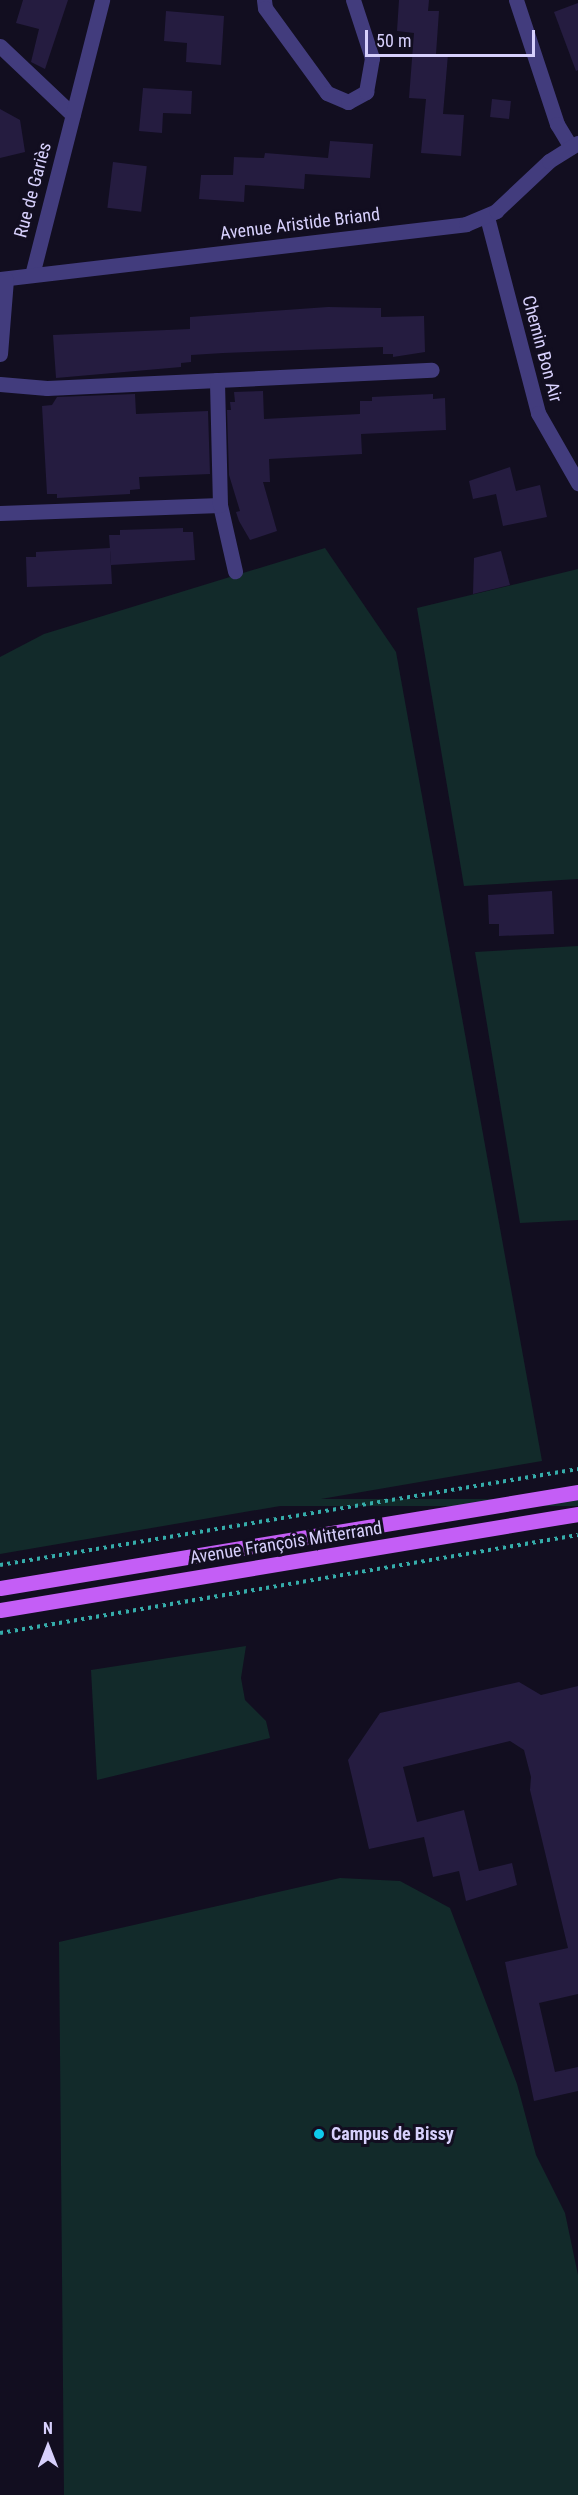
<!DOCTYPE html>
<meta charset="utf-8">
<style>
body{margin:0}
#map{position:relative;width:578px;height:2495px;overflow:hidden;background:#120e20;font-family:"Roboto Condensed",sans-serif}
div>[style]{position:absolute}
.green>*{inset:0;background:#122a2a;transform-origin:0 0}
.building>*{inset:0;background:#251c40;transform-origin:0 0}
.path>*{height:4px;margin-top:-2px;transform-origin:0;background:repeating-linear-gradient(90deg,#35acaa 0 3px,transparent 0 7.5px)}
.minor>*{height:15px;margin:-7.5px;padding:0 7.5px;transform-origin:7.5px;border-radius:7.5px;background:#423c7d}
.major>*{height:15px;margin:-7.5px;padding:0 7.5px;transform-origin:7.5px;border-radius:7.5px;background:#c45ef6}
.dots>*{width:16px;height:16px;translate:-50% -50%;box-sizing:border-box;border:3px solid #120e20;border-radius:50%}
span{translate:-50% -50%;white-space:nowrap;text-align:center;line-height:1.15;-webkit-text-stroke:6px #120e20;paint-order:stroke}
.street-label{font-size:18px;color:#d7d0fc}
.poi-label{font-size:18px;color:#d7d0fc;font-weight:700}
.left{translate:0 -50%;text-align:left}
.north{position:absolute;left:18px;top:2417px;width:60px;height:60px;-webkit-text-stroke:4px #120e20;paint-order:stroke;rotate:0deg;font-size:16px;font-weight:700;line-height:24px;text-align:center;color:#d7d0fc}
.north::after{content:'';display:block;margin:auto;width:21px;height:27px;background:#d7d0fc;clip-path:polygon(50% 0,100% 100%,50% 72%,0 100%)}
.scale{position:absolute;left:365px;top:30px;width:170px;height:27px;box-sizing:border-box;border:3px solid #d7d0fc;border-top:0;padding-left:8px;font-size:18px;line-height:21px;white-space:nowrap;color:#d7d0fc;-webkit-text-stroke:4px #120e20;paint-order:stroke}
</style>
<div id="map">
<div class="green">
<i style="clip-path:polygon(325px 548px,396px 652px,542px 1461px,0 1554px,0 657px,44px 634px)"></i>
<i style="clip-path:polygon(578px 569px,578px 879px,464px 886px,417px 608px)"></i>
<i style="clip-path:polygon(578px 946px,578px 1220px,520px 1223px,475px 952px)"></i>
<i style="left:578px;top:1499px;width:7px;height:586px;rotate:90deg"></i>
<i style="clip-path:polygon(246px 1646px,241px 1678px,245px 1700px,266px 1721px,270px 1738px,97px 1780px,91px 1670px)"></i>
<i style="clip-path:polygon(340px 1878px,400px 1881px,450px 1908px,517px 2084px,536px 2155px,565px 2213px,578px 2275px,578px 2495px,64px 2495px,59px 1942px)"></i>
</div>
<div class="building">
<i style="clip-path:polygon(23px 0,68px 0,45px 69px,31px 62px,39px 29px,16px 23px)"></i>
<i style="clip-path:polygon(399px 0,429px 0,428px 11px,439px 11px,436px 54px,448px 54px,443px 114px,464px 115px,461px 156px,421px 153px,426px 99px,409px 98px,414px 33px,397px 31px)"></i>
<i style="clip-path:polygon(578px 3px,578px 70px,576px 71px,554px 12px)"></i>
<i style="clip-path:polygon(166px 11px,224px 16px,221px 65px,186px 62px,187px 43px,164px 41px)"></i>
<i style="clip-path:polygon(143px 88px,192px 91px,191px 114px,163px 113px,162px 133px,139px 131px)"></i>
<i style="left:492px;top:99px;width:19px;height:18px;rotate:6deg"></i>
<i style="clip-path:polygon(0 109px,20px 120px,25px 152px,0 158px)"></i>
<i style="clip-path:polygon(330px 141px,373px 144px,370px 178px,305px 174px,304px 189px,245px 185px,244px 202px,199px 199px,201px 175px,233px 175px,234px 157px,264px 158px,265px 153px,328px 158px)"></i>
<i style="left:113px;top:162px;width:34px;height:46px;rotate:7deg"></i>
<i style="clip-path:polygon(328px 307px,381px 308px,381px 317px,424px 316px,425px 352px,393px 357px,393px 354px,383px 354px,383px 347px,223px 353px,191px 355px,191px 362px,181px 363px,181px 367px,56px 378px,53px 335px,190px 329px,190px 317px)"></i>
<i style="clip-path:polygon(263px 391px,264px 419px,360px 414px,360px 401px,372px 401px,372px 397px,433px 394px,433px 399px,445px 398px,446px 430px,361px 434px,362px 454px,269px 459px,270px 482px,263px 482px,277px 531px,250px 540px,239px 521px,236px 512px,240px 511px,229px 475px,227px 410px,231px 410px,230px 402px,235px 402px,234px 392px)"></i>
<i style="clip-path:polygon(135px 394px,136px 414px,208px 411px,210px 474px,139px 477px,140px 489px,130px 490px,130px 494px,57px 498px,57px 494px,47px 494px,42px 406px,52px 405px,57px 397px)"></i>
<i style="clip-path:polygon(510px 467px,516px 491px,540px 485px,547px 517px,503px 526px,496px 494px,473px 499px,469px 481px)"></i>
<i style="clip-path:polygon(183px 528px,183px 532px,193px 532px,195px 560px,111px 565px,109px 535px,120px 535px,120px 530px)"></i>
<i style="clip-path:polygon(110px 548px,112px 584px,27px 587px,26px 557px,36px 557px,36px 552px)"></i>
<i style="clip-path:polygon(501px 551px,510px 585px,473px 594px,474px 558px)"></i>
<i style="clip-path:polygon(552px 891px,554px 934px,499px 936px,499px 924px,489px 924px,488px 895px)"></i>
<i style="clip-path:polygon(519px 1682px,541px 1695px,578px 1686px,578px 1994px,539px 2003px,555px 2072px,578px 2067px,578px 2091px,534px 2101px,505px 1962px,568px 1948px,530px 1790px,531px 1777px,524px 1750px,510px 1741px,403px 1767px,417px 1822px,464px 1810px,479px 1871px,512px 1863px,517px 1885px,466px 1901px,459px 1871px,433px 1877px,424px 1837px,369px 1849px,348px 1760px,380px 1713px)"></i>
</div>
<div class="path">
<i style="left:0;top:1565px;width:586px;rotate:-9.43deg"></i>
<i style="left:0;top:1633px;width:586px;rotate:-9.62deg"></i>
</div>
<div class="minor">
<i style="left:264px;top:0;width:8px;rotate:83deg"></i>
<i style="left:265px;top:8px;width:105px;rotate:53.9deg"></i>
<i style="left:327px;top:93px;width:23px;rotate:23deg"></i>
<i style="left:348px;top:102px;width:21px;rotate:-29deg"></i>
<i style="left:366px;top:92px;width:35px;rotate:-80deg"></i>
<i style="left:372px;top:58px;width:61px;rotate:-108.1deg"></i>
<i style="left:516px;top:0;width:131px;rotate:71.7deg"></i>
<i style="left:557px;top:124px;width:27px;rotate:59deg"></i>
<i style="left:0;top:46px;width:100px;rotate:43.4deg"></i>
<i style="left:487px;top:217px;width:203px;rotate:75.4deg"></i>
<i style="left:538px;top:413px;width:81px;rotate:60.3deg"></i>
<i style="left:32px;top:275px;width:284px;rotate:-75.7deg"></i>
<i style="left:0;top:279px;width:469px;rotate:-6.7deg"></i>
<i style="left:466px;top:224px;width:33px;rotate:-23deg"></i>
<i style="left:496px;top:211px;width:73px;rotate:-43.3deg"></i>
<i style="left:549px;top:161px;width:34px;rotate:-32deg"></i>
<i style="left:0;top:354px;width:75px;rotate:-85.4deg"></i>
<i style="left:0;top:384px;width:47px;rotate:4.9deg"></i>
<i style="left:47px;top:388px;width:385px;rotate:-2.7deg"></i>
<i style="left:220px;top:505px;width:68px;rotate:77.2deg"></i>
<i style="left:0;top:513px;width:220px;rotate:-2.1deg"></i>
<i style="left:220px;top:505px;width:125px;rotate:-91.4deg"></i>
</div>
<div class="major">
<i style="left:0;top:1588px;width:586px;rotate:-9.43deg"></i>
<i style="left:0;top:1610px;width:586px;rotate:-9.43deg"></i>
</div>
<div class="dots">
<i style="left:319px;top:2134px;background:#0ecaeb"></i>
</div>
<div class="street-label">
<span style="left:33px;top:190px;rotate:-75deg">Rue de Gariès</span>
<span style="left:300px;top:224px;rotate:-7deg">Avenue Aristide Briand</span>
<span style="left:542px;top:349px;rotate:75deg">Chemin Bon Air</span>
<span style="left:286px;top:1543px;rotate:-9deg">Avenue François Mitterrand</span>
</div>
<div class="poi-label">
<span class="left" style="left:331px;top:2134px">Campus de Bissy</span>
</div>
<div class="north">N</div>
<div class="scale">50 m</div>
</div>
